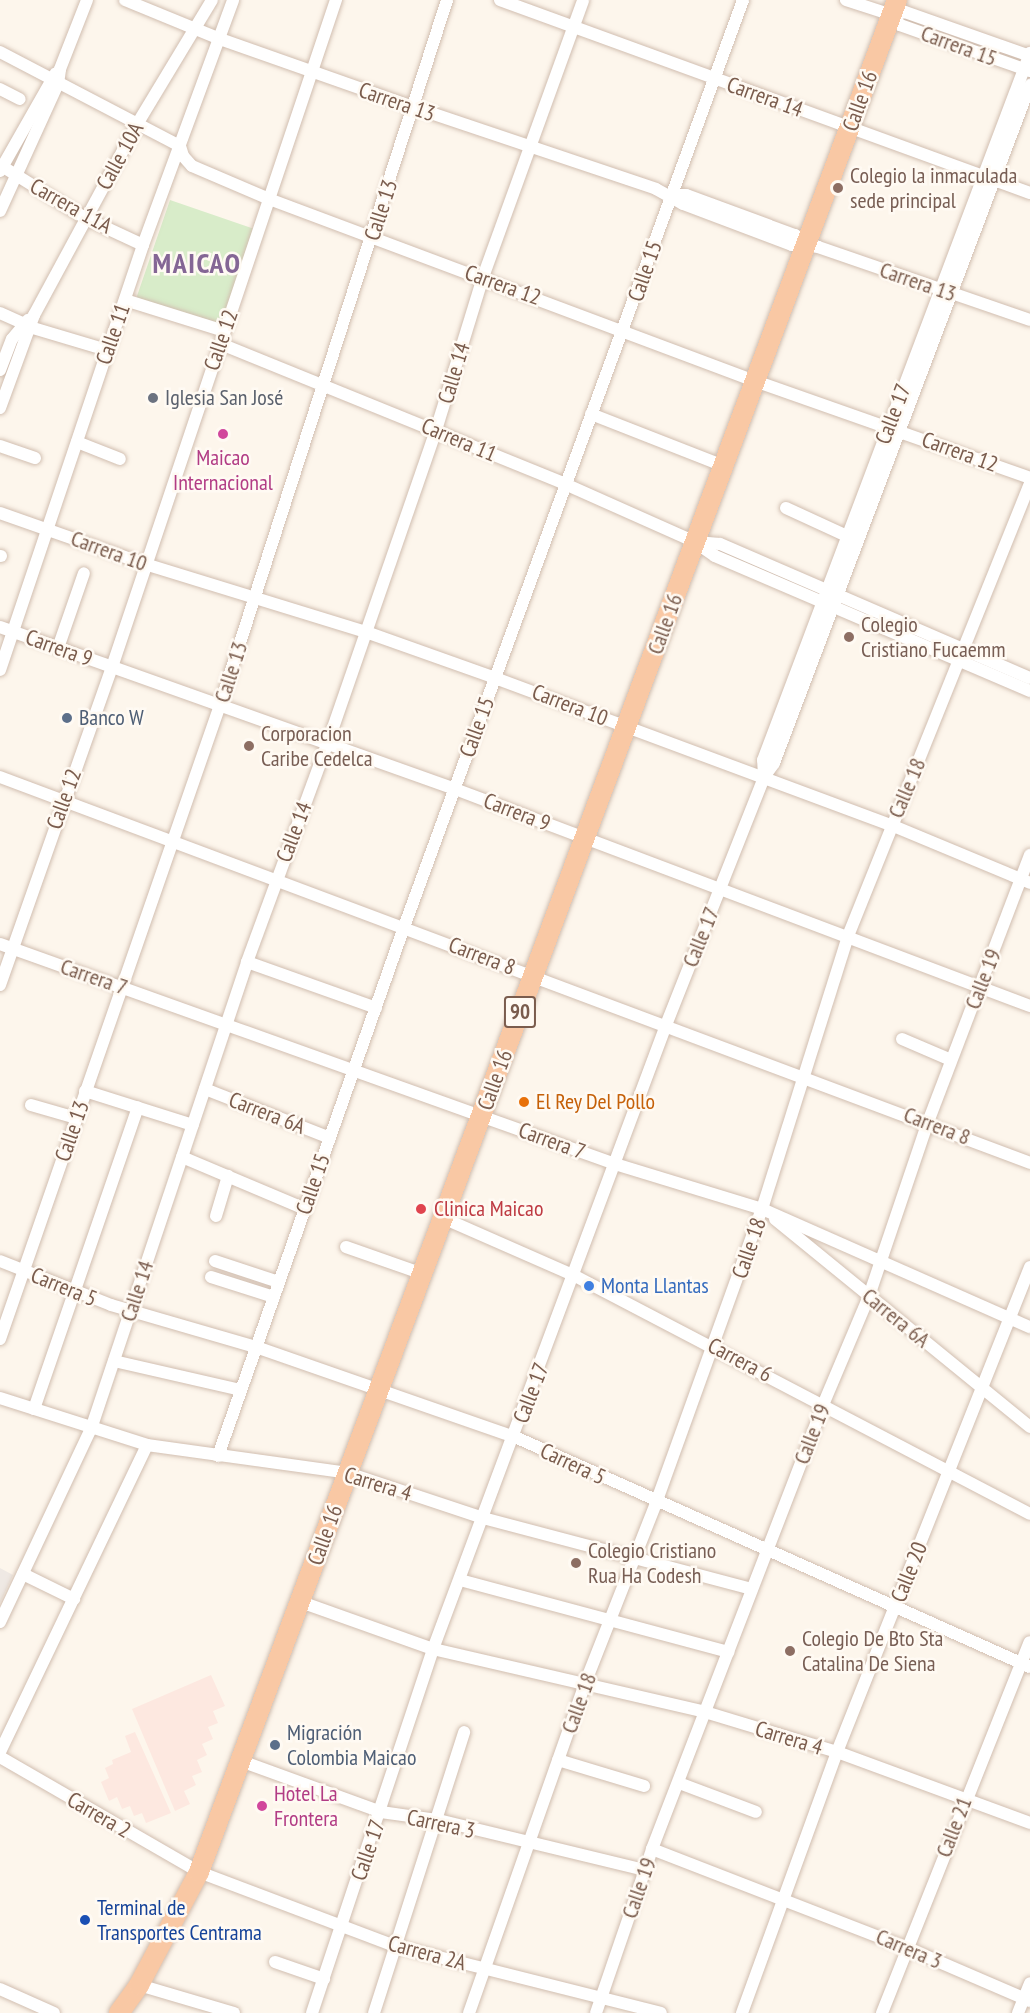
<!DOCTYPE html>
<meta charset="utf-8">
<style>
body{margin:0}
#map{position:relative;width:1030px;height:2013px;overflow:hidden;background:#fdf6ec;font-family:"PT Sans Narrow",sans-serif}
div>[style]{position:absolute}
.commercial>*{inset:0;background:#fde8e0}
.industrial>*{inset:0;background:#efe9e4}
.green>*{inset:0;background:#d8ecc9;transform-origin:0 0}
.roads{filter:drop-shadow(0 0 2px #d1beb0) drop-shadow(0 0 2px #d1beb0)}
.minor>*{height:12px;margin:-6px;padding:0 6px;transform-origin:6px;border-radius:6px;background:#fff}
.trunk>*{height:20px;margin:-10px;padding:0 10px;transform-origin:10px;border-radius:10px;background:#f9c8a4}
.dots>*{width:16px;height:16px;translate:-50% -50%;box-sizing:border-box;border:3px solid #fffaf3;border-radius:50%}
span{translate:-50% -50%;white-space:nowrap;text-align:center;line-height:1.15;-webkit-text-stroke:5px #fffaf3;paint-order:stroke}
.shield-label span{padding:2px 4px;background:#fffaf3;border:2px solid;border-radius:4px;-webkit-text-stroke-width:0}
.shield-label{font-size:21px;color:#7a5c4d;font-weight:700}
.street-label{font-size:22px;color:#7a5c4d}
.education-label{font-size:22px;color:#785e54}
.left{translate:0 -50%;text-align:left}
.worship-label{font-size:22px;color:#5b616d}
.hotel-label{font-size:22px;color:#b23c85}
.service-label{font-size:22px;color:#4e5e75}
.food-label{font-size:22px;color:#c56008}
.health-label{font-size:22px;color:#be3a42}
.shop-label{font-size:22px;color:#366cbe}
.transit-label{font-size:22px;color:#164399}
.district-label{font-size:28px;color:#846695;font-weight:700;letter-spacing:1.5px}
</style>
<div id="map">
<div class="commercial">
<i style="clip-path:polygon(211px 1675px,225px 1706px,213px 1711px,218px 1723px,208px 1727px,213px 1739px,202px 1744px,207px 1755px,197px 1760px,202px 1772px,192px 1776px,196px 1785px,184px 1791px,190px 1804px,175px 1811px,132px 1709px)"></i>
<i style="clip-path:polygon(135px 1732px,171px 1813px,146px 1823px,142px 1813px,134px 1816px,130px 1806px,122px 1809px,117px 1797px,109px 1801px,101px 1782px,109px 1778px,105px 1768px,113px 1764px,112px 1760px,131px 1752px,125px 1736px)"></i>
</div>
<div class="industrial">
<i style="clip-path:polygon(0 1568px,13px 1575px,0 1603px)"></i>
</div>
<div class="green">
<i style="left:170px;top:200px;width:90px;height:103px;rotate:19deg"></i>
</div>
<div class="roads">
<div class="minor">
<i style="left:125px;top:0;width:103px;rotate:22.3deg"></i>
<i style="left:220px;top:39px;width:205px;rotate:19.4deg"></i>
<i style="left:413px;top:107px;width:256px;rotate:18.6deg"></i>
<i style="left:656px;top:189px;width:31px;rotate:29deg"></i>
<i style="left:683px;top:204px;width:116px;rotate:20.6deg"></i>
<i style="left:792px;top:245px;width:26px;rotate:4deg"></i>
<i style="left:818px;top:247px;width:224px;rotate:19deg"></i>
<i style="left:500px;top:0;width:564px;rotate:20.01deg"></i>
<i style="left:846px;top:0;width:48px;rotate:18.1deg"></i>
<i style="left:892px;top:15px;width:13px;rotate:51deg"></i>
<i style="left:900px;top:25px;width:138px;rotate:19.5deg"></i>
<i style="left:892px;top:15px;width:13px;rotate:-13deg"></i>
<i style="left:905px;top:12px;width:133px;rotate:19.4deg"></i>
<i style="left:0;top:52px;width:203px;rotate:27.6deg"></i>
<i style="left:180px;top:146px;width:10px;rotate:73deg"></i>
<i style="left:183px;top:156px;width:13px;rotate:48deg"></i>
<i style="left:192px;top:166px;width:84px;rotate:23.2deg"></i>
<i style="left:269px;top:199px;width:519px;rotate:20.53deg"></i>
<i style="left:755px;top:381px;width:292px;rotate:19.4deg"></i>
<i style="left:0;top:89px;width:22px;rotate:27deg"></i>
<i style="left:0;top:165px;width:100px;rotate:31.9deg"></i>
<i style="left:85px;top:218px;width:64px;rotate:25deg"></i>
<i style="left:0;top:171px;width:112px;rotate:-60.4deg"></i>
<i style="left:672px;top:195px;width:14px"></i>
<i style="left:686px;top:195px;width:116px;rotate:20.2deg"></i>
<i style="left:795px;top:235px;width:14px;rotate:39deg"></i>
<i style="left:0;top:211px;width:140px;rotate:-65.5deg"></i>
<i style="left:58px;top:84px;width:15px;rotate:-82deg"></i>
<i style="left:60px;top:69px;width:74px;rotate:-68.6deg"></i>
<i style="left:125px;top:300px;width:104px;rotate:17.4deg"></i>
<i style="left:0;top:313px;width:36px;rotate:24deg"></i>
<i style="left:33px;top:328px;width:77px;rotate:16.6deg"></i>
<i style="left:221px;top:344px;width:371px;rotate:22.1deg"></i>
<i style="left:565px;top:484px;width:142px;rotate:24deg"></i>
<i style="left:695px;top:542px;width:24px;rotate:35deg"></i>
<i style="left:715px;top:556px;width:343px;rotate:23.2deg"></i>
<i style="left:0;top:370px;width:33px;rotate:-69deg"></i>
<i style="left:12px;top:339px;width:25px;rotate:-50deg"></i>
<i style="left:0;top:408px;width:99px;rotate:-69.9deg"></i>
<i style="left:34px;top:315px;width:215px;rotate:-61.6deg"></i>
<i style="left:136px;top:126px;width:147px;rotate:-58.9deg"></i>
<i style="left:591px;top:414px;width:143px;rotate:21.4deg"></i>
<i style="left:77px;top:442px;width:46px;rotate:21.6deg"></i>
<i style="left:0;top:446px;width:37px;rotate:19deg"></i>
<i style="left:786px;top:508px;width:67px;rotate:24.7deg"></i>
<i style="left:0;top:513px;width:154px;rotate:19.4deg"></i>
<i style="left:145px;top:564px;width:231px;rotate:17.1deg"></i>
<i style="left:366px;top:632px;width:137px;rotate:19.6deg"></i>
<i style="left:495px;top:678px;width:422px;rotate:20.4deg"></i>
<i style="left:891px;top:825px;width:151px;rotate:22.6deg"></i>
<i style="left:696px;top:542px;width:24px;rotate:5deg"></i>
<i style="left:720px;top:544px;width:338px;rotate:23.4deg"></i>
<i style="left:0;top:556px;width:1px"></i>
<i style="left:0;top:627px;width:483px;rotate:19.6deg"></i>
<i style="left:455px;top:789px;width:615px;rotate:20.68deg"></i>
<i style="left:58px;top:648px;width:79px;rotate:-70.9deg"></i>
<i style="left:0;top:670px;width:448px;rotate:-71.4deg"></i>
<i style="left:143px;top:245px;width:261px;rotate:-69.8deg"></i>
<i style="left:0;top:777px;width:1100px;rotate:20.54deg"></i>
<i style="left:764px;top:777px;width:17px;rotate:-93deg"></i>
<i style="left:763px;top:760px;width:756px;rotate:-69.31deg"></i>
<i style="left:0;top:944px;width:653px;rotate:19.68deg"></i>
<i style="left:615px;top:1164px;width:154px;rotate:17deg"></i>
<i style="left:762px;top:1209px;width:293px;rotate:23.8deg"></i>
<i style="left:247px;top:962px;width:137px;rotate:19.6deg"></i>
<i style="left:0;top:985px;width:337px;rotate:-70.6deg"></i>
<i style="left:112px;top:667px;width:704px;rotate:-71.44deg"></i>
<i style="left:902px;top:1039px;width:53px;rotate:23.2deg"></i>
<i style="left:205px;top:1089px;width:134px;rotate:21.4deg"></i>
<i style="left:85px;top:1091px;width:113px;rotate:17.5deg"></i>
<i style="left:31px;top:1105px;width:47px;rotate:16.1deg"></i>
<i style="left:182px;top:1157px;width:134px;rotate:22.9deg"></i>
<i style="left:216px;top:1216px;width:42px;rotate:-73.3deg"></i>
<i style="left:443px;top:1218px;width:144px;rotate:23.7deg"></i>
<i style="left:575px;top:1276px;width:513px;rotate:27.61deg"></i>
<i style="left:775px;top:1219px;width:329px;rotate:39.2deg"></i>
<i style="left:346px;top:1247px;width:82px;rotate:19.3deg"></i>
<i style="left:0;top:1261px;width:119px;rotate:21.6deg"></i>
<i style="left:111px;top:1305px;width:151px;rotate:16.2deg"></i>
<i style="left:256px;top:1347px;width:274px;rotate:19.2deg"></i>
<i style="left:515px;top:1437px;width:564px;rotate:24.07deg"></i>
<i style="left:215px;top:1261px;width:67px;rotate:18.2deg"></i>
<i style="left:211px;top:1277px;width:66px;rotate:17.6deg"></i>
<i style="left:0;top:1339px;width:671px;rotate:-70.86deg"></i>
<i style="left:220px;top:705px;width:741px;rotate:-72.15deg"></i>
<i style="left:114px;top:1361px;width:130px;rotate:12.9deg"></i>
<i style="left:0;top:1398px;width:154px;rotate:17.7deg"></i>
<i style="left:147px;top:1445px;width:203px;rotate:7.9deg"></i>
<i style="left:348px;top:1473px;width:142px;rotate:18.4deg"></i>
<i style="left:483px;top:1518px;width:278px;rotate:14.8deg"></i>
<i style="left:34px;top:1409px;width:319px;rotate:-71deg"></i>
<i style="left:218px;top:1456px;width:561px;rotate:-70.63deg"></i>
<i style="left:404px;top:927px;width:987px;rotate:-69.91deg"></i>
<i style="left:23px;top:1574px;width:57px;rotate:26.1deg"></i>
<i style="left:460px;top:1580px;width:278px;rotate:15deg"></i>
<i style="left:301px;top:1602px;width:140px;rotate:19.6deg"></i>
<i style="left:433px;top:1649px;width:279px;rotate:13deg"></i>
<i style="left:705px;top:1712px;width:138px;rotate:16.9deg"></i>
<i style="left:837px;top:1752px;width:206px;rotate:20.2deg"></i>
<i style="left:0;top:1622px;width:213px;rotate:-64.8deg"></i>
<i style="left:91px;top:1429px;width:492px;rotate:-71.5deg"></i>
<i style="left:247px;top:962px;width:231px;rotate:-69.8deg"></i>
<i style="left:327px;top:745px;width:333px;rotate:-70.9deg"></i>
<i style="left:436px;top:430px;width:160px;rotate:-72.9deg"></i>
<i style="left:483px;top:277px;width:294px;rotate:-70.1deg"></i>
<i style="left:0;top:1752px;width:340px;rotate:-64.4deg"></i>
<i style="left:0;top:1757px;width:230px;rotate:30deg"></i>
<i style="left:199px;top:1872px;width:210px;rotate:20.7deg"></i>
<i style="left:395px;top:1946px;width:274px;rotate:14.1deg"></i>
<i style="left:558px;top:1760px;width:90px;rotate:16.8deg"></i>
<i style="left:241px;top:1761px;width:149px;rotate:20deg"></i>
<i style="left:381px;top:1812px;width:58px;rotate:8deg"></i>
<i style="left:438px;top:1820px;width:213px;rotate:13.6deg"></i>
<i style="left:679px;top:1783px;width:82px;rotate:20.6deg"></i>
<i style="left:652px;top:1849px;width:274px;rotate:21.2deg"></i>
<i style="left:907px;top:1948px;width:134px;rotate:23.3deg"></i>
<i style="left:275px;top:1962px;width:52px;rotate:19.1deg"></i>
<i style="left:139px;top:1985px;width:99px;rotate:16.4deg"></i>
<i style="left:0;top:1989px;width:59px;rotate:24deg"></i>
<i style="left:312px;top:2013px;width:384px;rotate:-71.6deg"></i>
<i style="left:433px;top:1649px;width:666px;rotate:-69.52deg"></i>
<i style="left:666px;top:1025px;width:267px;rotate:-68.4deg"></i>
<i style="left:764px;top:777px;width:17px;rotate:-54deg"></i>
<i style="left:774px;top:763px;width:725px;rotate:-69.31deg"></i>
<i style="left:374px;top:2013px;width:295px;rotate:-72.2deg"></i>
<i style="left:469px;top:2013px;width:347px;rotate:-70.6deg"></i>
<i style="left:584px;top:1686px;width:197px;rotate:-68.5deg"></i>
<i style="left:656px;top:1503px;width:313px;rotate:-70.2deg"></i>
<i style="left:762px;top:1209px;width:286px;rotate:-72.5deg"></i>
<i style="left:848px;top:936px;width:488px;rotate:-68.1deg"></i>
<i style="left:596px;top:2013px;width:173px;rotate:-71.1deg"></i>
<i style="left:652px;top:1849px;width:476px;rotate:-68.9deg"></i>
<i style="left:823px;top:1405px;width:118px;rotate:-67.1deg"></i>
<i style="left:869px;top:1296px;width:184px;rotate:-71.3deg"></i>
<i style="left:928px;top:1122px;width:286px;rotate:-69.1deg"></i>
<i style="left:742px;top:2013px;width:278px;rotate:-70deg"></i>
<i style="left:837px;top:1752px;width:522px;rotate:-68.3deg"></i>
<i style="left:882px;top:2013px;width:399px;rotate:-68.3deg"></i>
<i style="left:1018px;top:2013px;width:32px;rotate:-68deg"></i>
</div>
<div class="trunk">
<i style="left:119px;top:2013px;width:34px;rotate:-54deg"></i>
<i style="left:139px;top:1985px;width:128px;rotate:-62deg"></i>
<i style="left:199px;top:1872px;width:1998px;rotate:-69.55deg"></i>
</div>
</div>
<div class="dots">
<i style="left:838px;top:188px;background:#8d6e63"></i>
<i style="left:153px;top:398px;background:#6b7280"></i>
<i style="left:223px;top:434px;background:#d1479c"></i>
<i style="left:849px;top:637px;background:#8d6e63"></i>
<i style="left:67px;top:718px;background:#5c6f8a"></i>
<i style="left:249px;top:746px;background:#8d6e63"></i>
<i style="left:524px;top:1102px;background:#e8710a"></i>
<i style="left:421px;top:1209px;background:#e0444e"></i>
<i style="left:589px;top:1286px;background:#3f7fe0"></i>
<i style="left:576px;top:1563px;background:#8d6e63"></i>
<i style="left:790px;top:1651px;background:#8d6e63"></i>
<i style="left:275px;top:1745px;background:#5c6f8a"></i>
<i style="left:262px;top:1806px;background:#d1479c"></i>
<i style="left:85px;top:1920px;background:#1a4fb4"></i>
</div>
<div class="shield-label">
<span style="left:520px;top:1012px">90</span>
</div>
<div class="street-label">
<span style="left:959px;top:46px;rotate:20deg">Carrera 15</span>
<span style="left:765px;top:97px;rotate:20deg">Carrera 14</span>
<span style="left:860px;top:101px;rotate:-70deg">Calle 16</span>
<span style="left:397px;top:102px;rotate:19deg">Carrera 13</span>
<span style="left:120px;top:156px;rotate:-61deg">Calle 10A</span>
<span style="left:71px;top:206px;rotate:29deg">Carrera 11A</span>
<span style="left:381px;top:210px;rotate:-72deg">Calle 13</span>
<span style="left:645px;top:271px;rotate:-71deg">Calle 15</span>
<span style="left:918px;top:282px;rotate:19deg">Carrera 13</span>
<span style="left:503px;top:285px;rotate:20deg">Carrera 12</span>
<span style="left:113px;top:334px;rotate:-71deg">Calle 11</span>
<span style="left:221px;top:340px;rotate:-71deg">Calle 12</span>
<span style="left:454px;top:373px;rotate:-73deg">Calle 14</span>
<span style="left:893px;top:414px;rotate:-69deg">Calle 17</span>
<span style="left:459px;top:440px;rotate:23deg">Carrera 11</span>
<span style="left:960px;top:452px;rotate:20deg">Carrera 12</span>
<span style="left:109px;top:551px;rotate:20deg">Carrera 10</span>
<span style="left:665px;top:624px;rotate:-70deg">Calle 16</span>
<span style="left:59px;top:648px;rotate:20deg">Carrera 9</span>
<span style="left:231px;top:672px;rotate:-72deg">Calle 13</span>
<span style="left:570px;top:705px;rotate:21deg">Carrera 10</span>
<span style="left:477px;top:727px;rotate:-70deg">Calle 15</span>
<span style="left:907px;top:788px;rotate:-67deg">Calle 18</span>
<span style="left:64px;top:799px;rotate:-70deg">Calle 12</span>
<span style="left:517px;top:812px;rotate:21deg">Carrera 9</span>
<span style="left:294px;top:832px;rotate:-69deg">Calle 14</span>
<span style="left:701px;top:937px;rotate:-68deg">Calle 17</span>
<span style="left:482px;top:956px;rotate:21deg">Carrera 8</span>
<span style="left:94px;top:977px;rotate:19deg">Carrera 7</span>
<span style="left:983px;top:979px;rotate:-69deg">Calle 19</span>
<span style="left:495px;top:1080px;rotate:-70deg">Calle 16</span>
<span style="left:267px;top:1113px;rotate:21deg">Carrera 6A</span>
<span style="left:937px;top:1126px;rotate:21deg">Carrera 8</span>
<span style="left:72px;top:1131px;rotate:-71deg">Calle 13</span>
<span style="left:552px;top:1141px;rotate:20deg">Carrera 7</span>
<span style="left:313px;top:1184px;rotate:-71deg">Calle 15</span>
<span style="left:749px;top:1248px;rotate:-71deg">Calle 18</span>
<span style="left:64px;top:1287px;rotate:22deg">Carrera 5</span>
<span style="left:137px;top:1291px;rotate:-72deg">Calle 14</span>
<span style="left:896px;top:1318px;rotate:39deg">Carrera 6A</span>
<span style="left:740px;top:1360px;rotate:28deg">Carrera 6</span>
<span style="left:531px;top:1393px;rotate:-69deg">Calle 17</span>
<span style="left:812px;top:1434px;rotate:-69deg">Calle 19</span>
<span style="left:573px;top:1464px;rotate:25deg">Carrera 5</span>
<span style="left:378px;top:1484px;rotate:17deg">Carrera 4</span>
<span style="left:325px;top:1535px;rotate:-70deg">Calle 16</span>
<span style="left:909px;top:1572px;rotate:-68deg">Calle 20</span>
<span style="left:579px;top:1703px;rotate:-70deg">Calle 18</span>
<span style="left:789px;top:1738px;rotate:17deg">Carrera 4</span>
<span style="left:99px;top:1815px;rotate:30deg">Carrera 2</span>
<span style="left:441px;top:1824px;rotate:12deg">Carrera 3</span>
<span style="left:954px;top:1827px;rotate:-69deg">Calle 21</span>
<span style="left:368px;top:1850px;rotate:-71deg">Calle 17</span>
<span style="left:639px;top:1888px;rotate:-71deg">Calle 19</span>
<span style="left:909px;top:1949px;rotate:23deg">Carrera 3</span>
<span style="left:427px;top:1953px;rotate:15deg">Carrera 2A</span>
</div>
<div class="education-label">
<span class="left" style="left:850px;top:188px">Colegio la inmaculada<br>sede principal</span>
<span class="left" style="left:861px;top:637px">Colegio<br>Cristiano Fucaemm</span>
<span class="left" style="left:261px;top:746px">Corporacion<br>Caribe Cedelca</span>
<span class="left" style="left:588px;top:1563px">Colegio Cristiano<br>Rua Ha Codesh</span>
<span class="left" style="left:802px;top:1651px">Colegio De Bto Sta<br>Catalina De Siena</span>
</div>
<div class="worship-label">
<span class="left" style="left:165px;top:398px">Iglesia San José</span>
</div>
<div class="hotel-label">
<span style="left:223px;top:470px">Maicao<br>Internacional</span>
<span class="left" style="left:274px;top:1806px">Hotel La<br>Frontera</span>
</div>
<div class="service-label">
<span class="left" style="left:79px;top:718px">Banco W</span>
<span class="left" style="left:287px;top:1745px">Migración<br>Colombia Maicao</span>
</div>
<div class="food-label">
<span class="left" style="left:536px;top:1102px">El Rey Del Pollo</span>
</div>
<div class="health-label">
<span class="left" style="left:434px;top:1209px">Clinica Maicao</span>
</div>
<div class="shop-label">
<span class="left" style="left:601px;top:1286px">Monta Llantas</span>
</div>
<div class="transit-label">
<span class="left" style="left:97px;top:1920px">Terminal de<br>Transportes Centrama</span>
</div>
<div class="district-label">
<span style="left:197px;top:263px">MAICAO</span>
</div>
</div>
